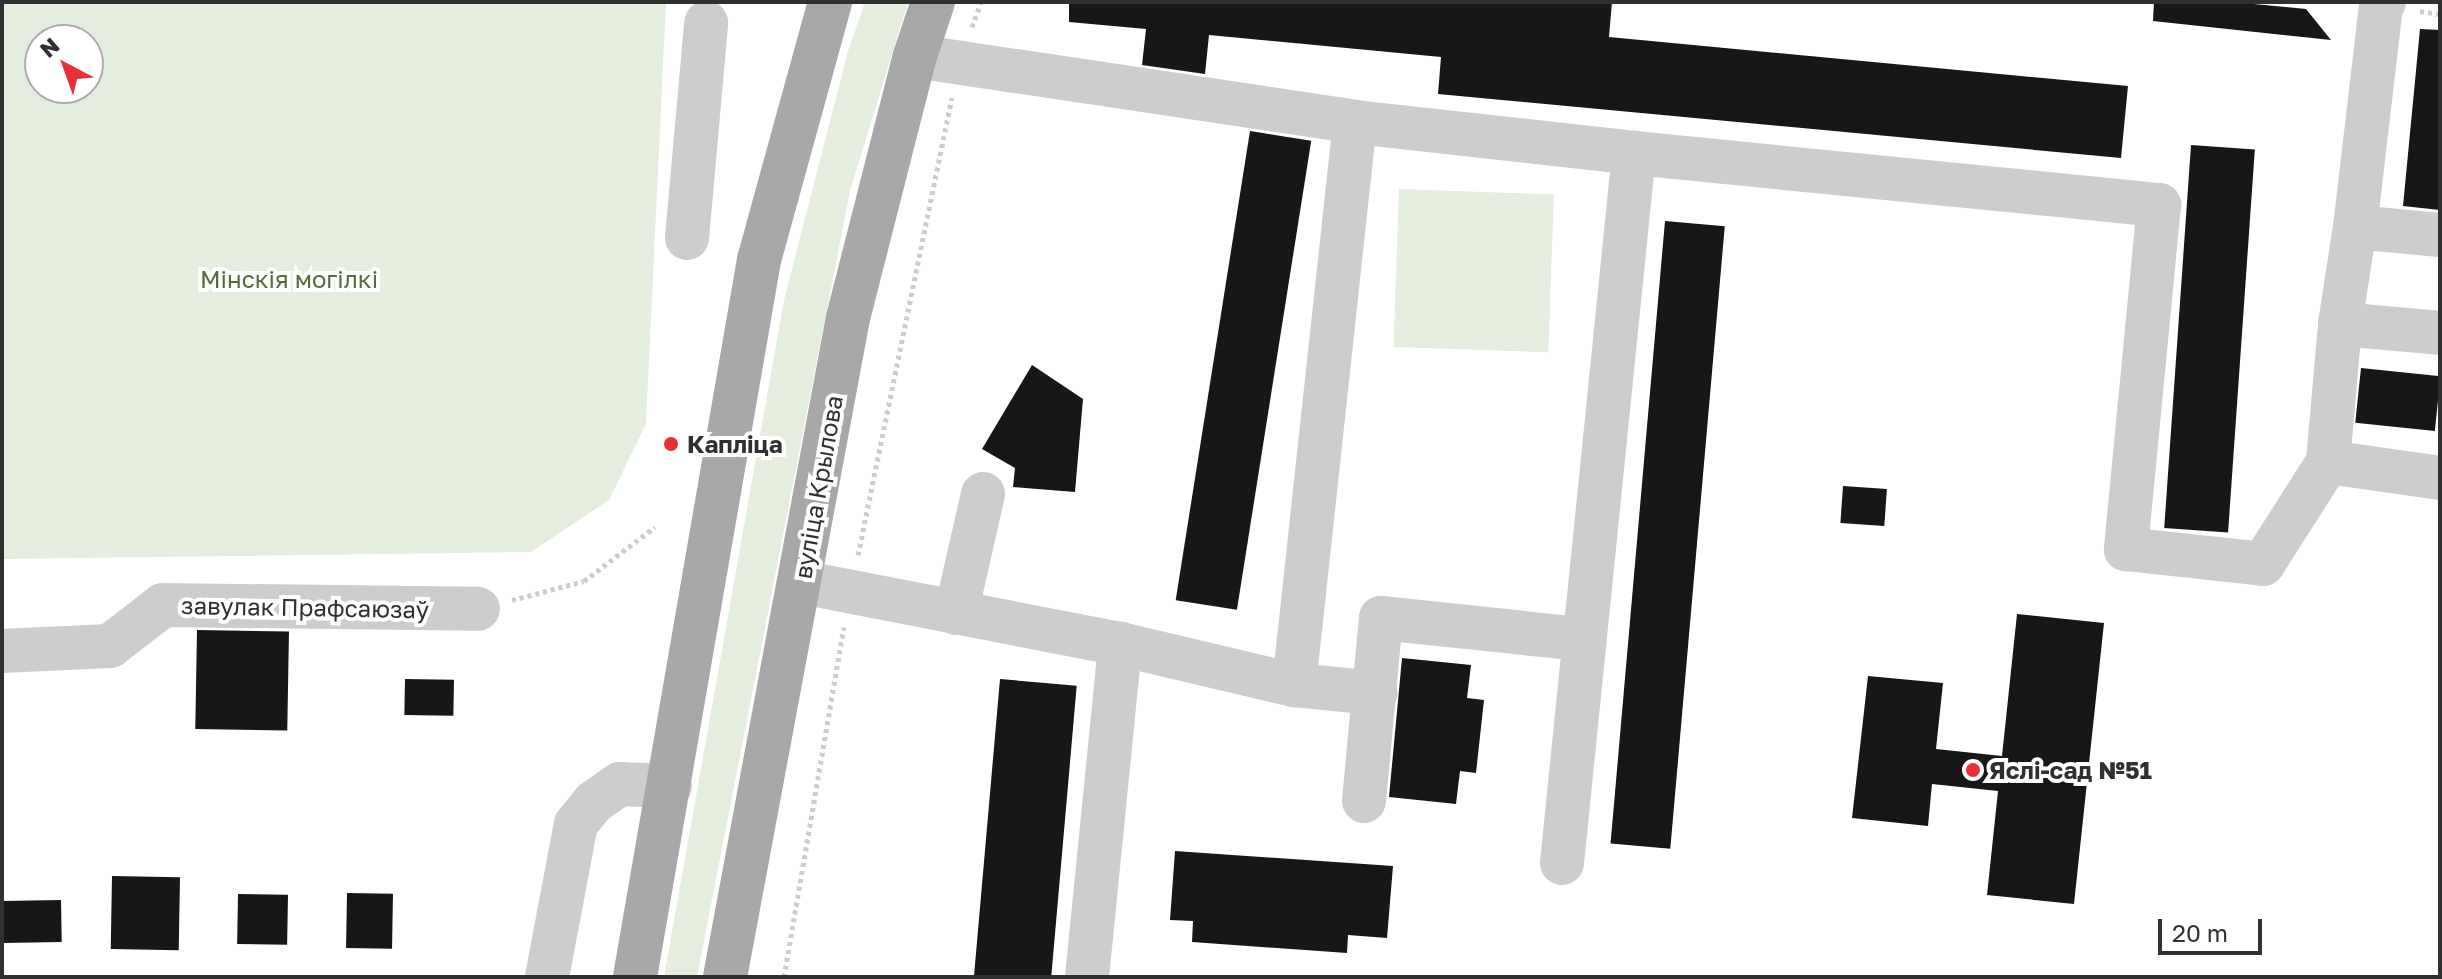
<!DOCTYPE html>
<meta charset="utf-8">
<style>
body{margin:0}
#map{position:relative;width:2442px;height:979px;overflow:hidden;background:#fff;font-family:"Golos Text",sans-serif}
div>[style]{position:absolute}
.green>*{inset:0;background:#e5edde;transform-origin:0 0}
.building>*{inset:0;background:#171717;transform-origin:0 0}
.path>*{height:5px;margin-top:-2.5px;transform-origin:0;background:repeating-linear-gradient(90deg,#cdcdcd 0 4px,transparent 0 8px)}
.minor>*{height:44px;margin:-22px;padding:0 22px;transform-origin:22px;border-radius:22px;background:#cdcdcd}
.major>*{height:44px;margin:-22px;padding:0 22px;transform-origin:22px;border-radius:22px;background:#a8a8a8}
.dots>*{width:22px;height:22px;translate:-50% -50%;box-sizing:border-box;border:4px solid #fff;border-radius:50%}
span{translate:-50% -50%;white-space:nowrap;text-align:center;line-height:1.15;-webkit-text-stroke:8px #fff;paint-order:stroke}
.park-label{font-size:24px;color:#516d3c}
.poi-label{font-size:24px;color:#303030;font-weight:700}
.left{translate:0 -50%;text-align:left}
.street-label{font-size:24px;color:#303030}
.frame{position:absolute;inset:0;border:4px solid #303030;pointer-events:none}
.north{position:absolute;left:24px;top:24px;width:80px;height:80px;box-sizing:border-box;background:#fff;border:2px solid #acacac;border-radius:50%;rotate:319deg;font-size:22px;font-weight:700;line-height:32px;text-align:center;color:#303030}
.north::after{content:'';display:block;margin:auto;width:28px;height:36px;background:#e93036;clip-path:polygon(50% 0,100% 100%,50% 72%,0 100%)}
.scale{position:absolute;left:2158px;top:919px;width:104px;height:36px;box-sizing:border-box;border:4px solid #303030;border-top:0;padding-left:10px;font-size:24px;line-height:28px;white-space:nowrap;color:#303030;-webkit-text-stroke:6px #fff;paint-order:stroke}
</style>
<div id="map">
<div class="green">
<i style="clip-path:polygon(evenodd,2px 2px,666px 2px,646px 424px,609px 500px,531px 552px,2px 559px,2px 2px,40px 40px,88px 40px,88px 88px,40px 88px,40px 40px)"></i>
<i style="clip-path:polygon(865px 2px,908px 2px,850px 191px,697px 977px,664px 977px,784px 300px,848px 51px)"></i>
<i style="left:1399px;top:189px;width:155px;height:158px;rotate:2deg"></i>
</div>
<div class="building">
<i style="clip-path:polygon(1069px 2px,1612px 2px,1609px 37px,2128px 86px,2121px 158px,1438px 94px,1441px 57px,1209px 35px,1205px 74px,1142px 65px,1146px 29px,1069px 22px)"></i>
<i style="clip-path:polygon(2154px 2px,2233px 2px,2306px 9px,2331px 40px,2153px 21px)"></i>
<i style="clip-path:polygon(2420px 29px,2440px 30px,2440px 210px,2403px 206px)"></i>
<i style="left:1250px;top:131px;width:62px;height:475px;rotate:9deg"></i>
<i style="left:2191px;top:145px;width:64px;height:384px;rotate:4deg"></i>
<i style="left:1665px;top:221px;width:60px;height:625px;rotate:5deg"></i>
<i style="clip-path:polygon(1032px 365px,1083px 399px,1075px 492px,1013px 487px,1015px 468px,982px 449px)"></i>
<i style="left:2361px;top:368px;width:80px;height:55px;rotate:6deg"></i>
<i style="left:1843px;top:486px;width:44px;height:37px;rotate:4deg"></i>
<i style="clip-path:polygon(2017px 614px,2104px 623px,2074px 904px,1987px 895px,1998px 791px,1932px 784px,1928px 826px,1852px 818px,1868px 676px,1943px 683px,1936px 749px,2002px 756px)"></i>
<i style="left:197px;top:630px;width:92px;height:99px;rotate:1deg"></i>
<i style="clip-path:polygon(1402px 658px,1471px 665px,1467px 698px,1484px 700px,1476px 773px,1460px 771px,1456px 804px,1389px 797px)"></i>
<i style="left:405px;top:679px;width:49px;height:36px;rotate:1deg"></i>
<i style="left:1000px;top:679px;width:77px;height:299px;rotate:5deg"></i>
<i style="clip-path:polygon(1175px 851px,1393px 866px,1387px 938px,1348px 935px,1347px 953px,1192px 942px,1193px 921px,1170px 920px)"></i>
<i style="left:112px;top:876px;width:68px;height:73px;rotate:1deg"></i>
<i style="left:347px;top:893px;width:46px;height:55px;rotate:1deg"></i>
<i style="left:238px;top:894px;width:50px;height:50px;rotate:1deg"></i>
<i style="left:61px;top:900px;width:42px;height:59px;rotate:89deg"></i>
</div>
<div class="path">
<i style="left:2420px;top:11px;width:20px;rotate:9deg"></i>
<i style="left:972px;top:27px;width:27px;rotate:-70deg"></i>
<i style="left:858px;top:555px;width:467px;rotate:-78.4deg"></i>
<i style="left:512px;top:600px;width:74px;rotate:-14.8deg"></i>
<i style="left:584px;top:581px;width:89px;rotate:-37.3deg"></i>
<i style="left:784px;top:977px;width:355px;rotate:-80.3deg"></i>
</div>
<div class="minor">
<i style="left:2384px;top:2px;width:5px;rotate:127deg"></i>
<i style="left:2381px;top:6px;width:223px;rotate:96.7deg"></i>
<i style="left:2355px;top:227px;width:85px;rotate:5.4deg"></i>
<i style="left:915px;top:56px;width:445px;rotate:8.5deg"></i>
<i style="left:1355px;top:122px;width:281px;rotate:6.3deg"></i>
<i style="left:2355px;top:227px;width:98px;rotate:98.8deg"></i>
<i style="left:2340px;top:324px;width:100px;rotate:5.1deg"></i>
<i style="left:687px;top:238px;width:216px;rotate:-84.9deg"></i>
<i style="left:2328px;top:462px;width:113px;rotate:8.1deg"></i>
<i style="left:801px;top:582px;width:325px;rotate:11deg"></i>
<i style="left:1120px;top:644px;width:179px;rotate:13.3deg"></i>
<i style="left:1294px;top:685px;width:82px;rotate:5.6deg"></i>
<i style="left:956px;top:613px;width:122px;rotate:-77.2deg"></i>
<i style="left:2px;top:651px;width:108px;rotate:-2.7deg"></i>
<i style="left:110px;top:646px;width:67px;rotate:-37.7deg"></i>
<i style="left:163px;top:605px;width:315px;rotate:0.7deg"></i>
<i style="left:1294px;top:685px;width:566px;rotate:-83.82deg"></i>
<i style="left:1364px;top:801px;width:184px;rotate:-84.7deg"></i>
<i style="left:1381px;top:618px;width:202px;rotate:6deg"></i>
<i style="left:1562px;top:863px;width:714px;rotate:-84.21deg"></i>
<i style="left:1634px;top:153px;width:528px;rotate:5.66deg"></i>
<i style="left:2159px;top:205px;width:346px;rotate:95.5deg"></i>
<i style="left:2126px;top:549px;width:138px;rotate:6.2deg"></i>
<i style="left:2263px;top:564px;width:121px;rotate:-57.5deg"></i>
<i style="left:2328px;top:462px;width:139px;rotate:-85deg"></i>
<i style="left:547px;top:977px;width:156px;rotate:-79.3deg"></i>
<i style="left:576px;top:824px;width:28px;rotate:-51deg"></i>
<i style="left:594px;top:802px;width:32px;rotate:-35deg"></i>
<i style="left:620px;top:784px;width:50px;rotate:2.3deg"></i>
<i style="left:1087px;top:977px;width:335px;rotate:-84.3deg"></i>
</div>
<div class="major">
<i style="left:635px;top:977px;width:728px;rotate:-80.19deg"></i>
<i style="left:759px;top:260px;width:268px;rotate:-74.6deg"></i>
<i style="left:725px;top:977px;width:670px;rotate:-79.43deg"></i>
<i style="left:848px;top:318px;width:270px;rotate:-75.7deg"></i>
<i style="left:915px;top:56px;width:57px;rotate:-71.6deg"></i>
</div>
<div class="dots">
<i style="left:671px;top:444px;background:#e93036"></i>
<i style="left:1973px;top:770px;background:#e93036"></i>
</div>
<div class="park-label">
<span style="left:289px;top:279px">Мінскія могілкі</span>
</div>
<div class="poi-label">
<span class="left" style="left:687px;top:444px">Капліца</span>
<span class="left" style="left:1989px;top:770px">Яслі-сад №51</span>
</div>
<div class="street-label">
<span style="left:818px;top:487px;rotate:-80deg">вуліца Крылова</span>
<span style="left:305px;top:607px;rotate:1deg">завулак Прафсаюзаў</span>
</div>
<div class="frame"></div>
<div class="north">N</div>
<div class="scale">20 m</div>
</div>
